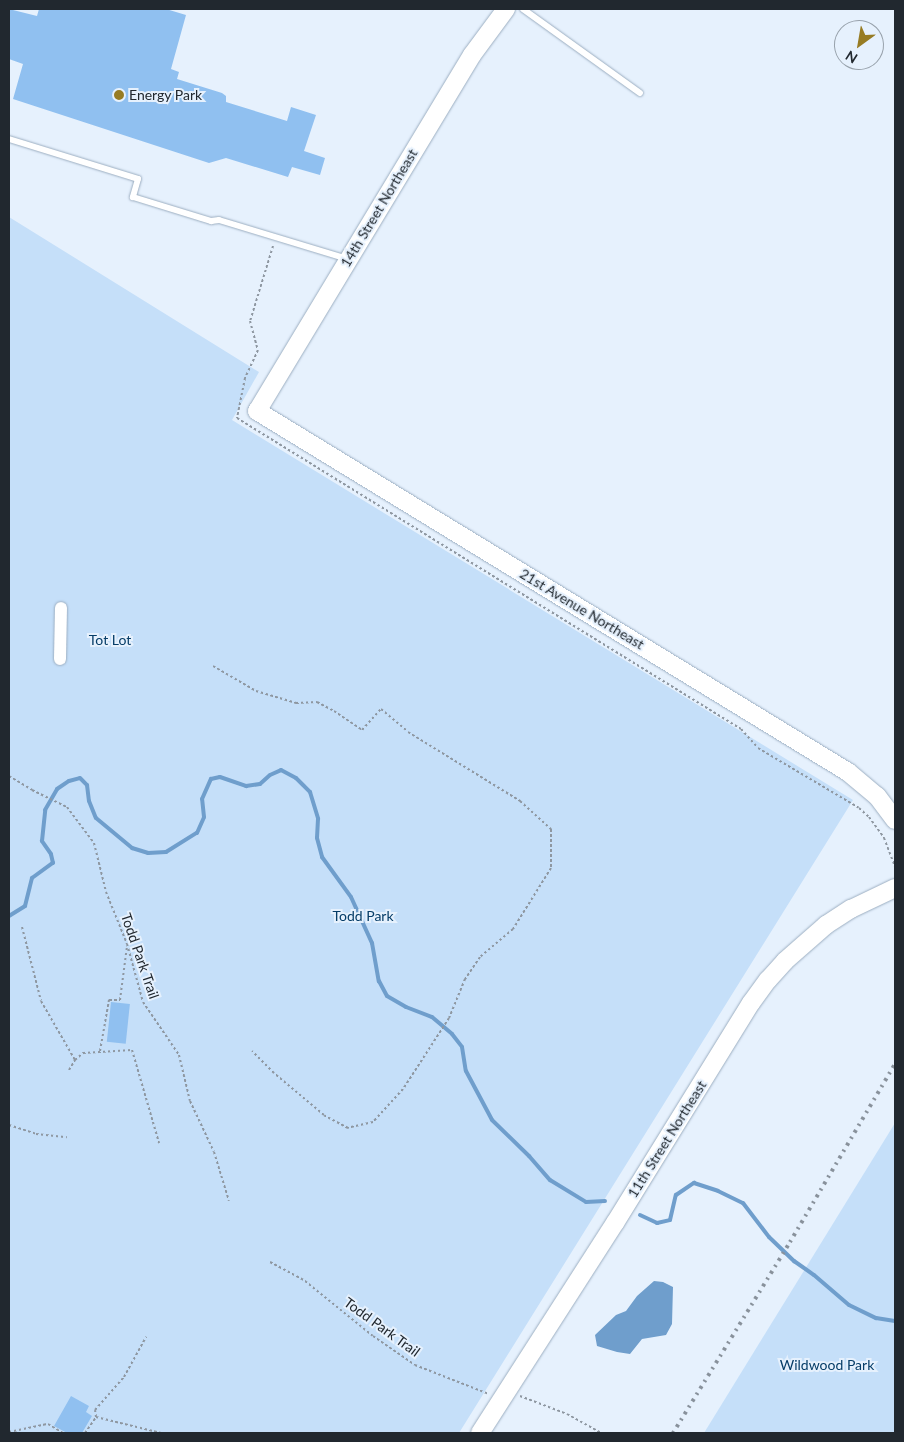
<!DOCTYPE html>
<style>
body{margin:0}
#map{position:relative;width:904px;height:1442px;overflow:hidden;background:#e6f1fd;font-family:Lato,sans-serif}
div>[style]{position:absolute}
.green>*{inset:0;background:#c5dff9}
.water>*{inset:0;background:#6f9ecc}
.stream>*{height:4px;margin:-2px;padding:0 2px;transform-origin:2px;border-radius:2px;background:#6f9ecc}
.building>*{inset:0;background:#90c0f0;transform-origin:0 0}
.path>*{height:2px;margin-top:-1px;transform-origin:0;background:repeating-linear-gradient(90deg,#8e97a1 0 2.5px,transparent 0 5px)}
.roads{filter:drop-shadow(0 0 1px #9caec1) drop-shadow(0 0 1px #9caec1)}
.lane>*{height:6px;margin:-3px;padding:0 3px;transform-origin:3px;border-radius:3px;background:#fff}
.street>*{height:12px;margin:-6px;padding:0 6px;transform-origin:6px;border-radius:6px;background:#fff}
.secondary>*{height:18px;margin:-9px;padding:0 9px;transform-origin:9px;border-radius:9px;background:#fff}
.rail>*{height:4px;margin-top:-2px;transform-origin:0;background:repeating-linear-gradient(90deg,#88919b 0 2.5px,transparent 0 7.5px)}
.dots>*{width:14px;height:14px;translate:-50% -50%;box-sizing:border-box;border:2px solid #e6f1fd;border-radius:50%}
span{translate:-50% -50%;white-space:nowrap;text-align:center;line-height:1.15;-webkit-text-stroke:4px #e6f1fd;paint-order:stroke}
.poi-label{font-size:14px;color:#21282f}
.left{translate:0 -50%;text-align:left}
.street-label{font-size:14px;color:#21282f}
.park-label{font-size:14px;color:#063d68}
.frame{position:absolute;inset:0;border:10px solid #21282f;pointer-events:none}
.north{position:absolute;left:834px;top:20px;width:50px;height:50px;box-sizing:border-box;background:#e6f1fd;border:1px solid #97a1ab;border-radius:50%;rotate:212deg;font-size:14px;font-weight:700;line-height:20px;text-align:center;color:#21282f}
.north::after{content:'';display:block;margin:auto;width:18px;height:22px;background:#977c24;clip-path:polygon(50% 0,100% 100%,50% 72%,0 100%)}
</style>
<div id="map">
<div class="green">
<i style="clip-path:polygon(9px 217px,259px 372px,232px 420px,853px 800px,459px 1433px,9px 1433px)"></i>
<i style="clip-path:polygon(895px 1123px,895px 1433px,704px 1433px)"></i>
</div>
<div class="water">
<i style="clip-path:polygon(654px 1281px,663px 1282px,673px 1287px,672px 1324px,666px 1335px,642px 1339px,630px 1354px,617px 1352px,597px 1346px,595px 1335px,616px 1315px,626px 1311px,637px 1296px)"></i>
</div>
<div class="stream">
<i style="left:9px;top:916px;width:19px;rotate:-32deg"></i>
<i style="left:25px;top:906px;width:29px;rotate:-76deg"></i>
<i style="left:32px;top:878px;width:26px;rotate:-36deg"></i>
<i style="left:53px;top:863px;width:9px;rotate:-103deg"></i>
<i style="left:51px;top:854px;width:16px;rotate:-125deg"></i>
<i style="left:42px;top:841px;width:31px;rotate:-84deg"></i>
<i style="left:45px;top:810px;width:24px;rotate:-60deg"></i>
<i style="left:57px;top:789px;width:14px;rotate:-34deg"></i>
<i style="left:69px;top:781px;width:11px;rotate:-15deg"></i>
<i style="left:80px;top:778px;width:10px;rotate:45deg"></i>
<i style="left:87px;top:785px;width:16px;rotate:83deg"></i>
<i style="left:89px;top:801px;width:18px;rotate:68deg"></i>
<i style="left:96px;top:818px;width:47px;rotate:39.8deg"></i>
<i style="left:132px;top:848px;width:17px;rotate:17deg"></i>
<i style="left:148px;top:853px;width:18px;rotate:-3deg"></i>
<i style="left:166px;top:852px;width:36px;rotate:-32deg"></i>
<i style="left:197px;top:833px;width:17px;rotate:-66deg"></i>
<i style="left:204px;top:817px;width:18px;rotate:-96deg"></i>
<i style="left:202px;top:799px;width:22px;rotate:-66deg"></i>
<i style="left:211px;top:779px;width:9px;rotate:-13deg"></i>
<i style="left:220px;top:777px;width:28px;rotate:19deg"></i>
<i style="left:246px;top:786px;width:14px;rotate:-8deg"></i>
<i style="left:260px;top:784px;width:13px;rotate:-42deg"></i>
<i style="left:270px;top:775px;width:12px;rotate:-24deg"></i>
<i style="left:281px;top:770px;width:17px;rotate:28deg"></i>
<i style="left:296px;top:778px;width:20px;rotate:45deg"></i>
<i style="left:310px;top:792px;width:28px;rotate:73deg"></i>
<i style="left:318px;top:819px;width:19px;rotate:93deg"></i>
<i style="left:317px;top:838px;width:20px;rotate:75deg"></i>
<i style="left:322px;top:857px;width:49px;rotate:54.1deg"></i>
<i style="left:351px;top:897px;width:51px;rotate:65.5deg"></i>
<i style="left:372px;top:943px;width:39px;rotate:80deg"></i>
<i style="left:379px;top:981px;width:17px;rotate:62deg"></i>
<i style="left:387px;top:996px;width:22px;rotate:30deg"></i>
<i style="left:406px;top:1007px;width:28px;rotate:21deg"></i>
<i style="left:432px;top:1017px;width:26px;rotate:40deg"></i>
<i style="left:452px;top:1034px;width:16px;rotate:52deg"></i>
<i style="left:462px;top:1047px;width:24px;rotate:81deg"></i>
<i style="left:466px;top:1071px;width:55px;rotate:62deg"></i>
<i style="left:492px;top:1120px;width:52px;rotate:44.2deg"></i>
<i style="left:529px;top:1156px;width:32px;rotate:49deg"></i>
<i style="left:550px;top:1180px;width:42px;rotate:31.4deg"></i>
<i style="left:586px;top:1202px;width:19px;rotate:-3deg"></i>
<i style="left:640px;top:1215px;width:19px;rotate:25deg"></i>
<i style="left:657px;top:1223px;width:13px;rotate:-13deg"></i>
<i style="left:670px;top:1220px;width:26px;rotate:-77deg"></i>
<i style="left:676px;top:1195px;width:22px;rotate:-34deg"></i>
<i style="left:694px;top:1183px;width:25px;rotate:18deg"></i>
<i style="left:718px;top:1191px;width:28px;rotate:26deg"></i>
<i style="left:743px;top:1203px;width:43px;rotate:52.6deg"></i>
<i style="left:769px;top:1237px;width:35px;rotate:44deg"></i>
<i style="left:794px;top:1261px;width:24px;rotate:35deg"></i>
<i style="left:814px;top:1275px;width:46px;rotate:40.6deg"></i>
<i style="left:849px;top:1305px;width:30px;rotate:26deg"></i>
<i style="left:876px;top:1318px;width:19px;rotate:9deg"></i>
</div>
<div class="building">
<i style="clip-path:polygon(9px 9px,37px 16px,39px 9px,166px 9px,186px 15px,171px 69px,179px 72px,177px 79px,222px 93px,226px 96px,226px 102px,287px 121px,291px 107px,316px 115px,304px 151px,325px 158px,320px 175px,292px 167px,288px 177px,226px 158px,209px 163px,13px 99px,23px 64px,9px 59px)"></i>
<i style="left:111px;top:1002px;width:19px;height:40px;rotate:6deg"></i>
<i style="clip-path:polygon(71px 1396px,89px 1406px,86px 1412px,92px 1416px,82px 1433px,67px 1433px,54px 1426px)"></i>
</div>
<div class="path">
<i style="left:273px;top:246px;width:78px;rotate:107deg"></i>
<i style="left:250px;top:321px;width:30px;rotate:75deg"></i>
<i style="left:258px;top:350px;width:31px;rotate:115deg"></i>
<i style="left:245px;top:378px;width:41px;rotate:101.3deg"></i>
<i style="left:237px;top:418px;width:592px;rotate:31.68deg"></i>
<i style="left:741px;top:729px;width:25px;rotate:48deg"></i>
<i style="left:758px;top:748px;width:117px;rotate:30.7deg"></i>
<i style="left:859px;top:808px;width:13px;rotate:42deg"></i>
<i style="left:869px;top:817px;width:26px;rotate:54deg"></i>
<i style="left:884px;top:838px;width:30px;rotate:69deg"></i>
<i style="left:213px;top:666px;width:50px;rotate:30.2deg"></i>
<i style="left:256px;top:691px;width:42px;rotate:16.7deg"></i>
<i style="left:296px;top:703px;width:21px;rotate:-3deg"></i>
<i style="left:317px;top:702px;width:19px;rotate:28deg"></i>
<i style="left:334px;top:711px;width:34px;rotate:34deg"></i>
<i style="left:362px;top:730px;width:28px;rotate:-48deg"></i>
<i style="left:381px;top:709px;width:35px;rotate:40deg"></i>
<i style="left:408px;top:732px;width:132px;rotate:31.6deg"></i>
<i style="left:520px;top:801px;width:42px;rotate:42.1deg"></i>
<i style="left:551px;top:829px;width:39px;rotate:90deg"></i>
<i style="left:551px;top:868px;width:72px;rotate:121.9deg"></i>
<i style="left:513px;top:929px;width:43px;rotate:139.7deg"></i>
<i style="left:480px;top:957px;width:27px;rotate:124deg"></i>
<i style="left:465px;top:979px;width:42px;rotate:112.3deg"></i>
<i style="left:449px;top:1018px;width:85px;rotate:122.9deg"></i>
<i style="left:403px;top:1089px;width:45px;rotate:132.3deg"></i>
<i style="left:373px;top:1122px;width:26px;rotate:167deg"></i>
<i style="left:348px;top:1128px;width:27px;rotate:-152deg"></i>
<i style="left:324px;top:1115px;width:65px;rotate:-140deg"></i>
<i style="left:274px;top:1073px;width:31px;rotate:-135deg"></i>
<i style="left:9px;top:776px;width:27px;rotate:31deg"></i>
<i style="left:32px;top:790px;width:39px;rotate:26deg"></i>
<i style="left:67px;top:807px;width:45px;rotate:53.1deg"></i>
<i style="left:94px;top:843px;width:50px;rotate:76.2deg"></i>
<i style="left:106px;top:892px;width:56px;rotate:68deg"></i>
<i style="left:127px;top:944px;width:60px;rotate:74.6deg"></i>
<i style="left:143px;top:1002px;width:64px;rotate:55.8deg"></i>
<i style="left:179px;top:1055px;width:47px;rotate:76.6deg"></i>
<i style="left:190px;top:1101px;width:56px;rotate:64.8deg"></i>
<i style="left:214px;top:1152px;width:51px;rotate:73deg"></i>
<i style="left:22px;top:927px;width:76px;rotate:75.6deg"></i>
<i style="left:41px;top:1001px;width:68px;rotate:60deg"></i>
<i style="left:100px;top:1051px;width:52px;rotate:-80deg"></i>
<i style="left:109px;top:1000px;width:11px"></i>
<i style="left:120px;top:1000px;width:54px;rotate:-82.6deg"></i>
<i style="left:69px;top:1070px;width:12px;rotate:-59deg"></i>
<i style="left:75px;top:1060px;width:11px;rotate:-41deg"></i>
<i style="left:83px;top:1053px;width:49px;rotate:-3.5deg"></i>
<i style="left:132px;top:1050px;width:97px;rotate:73.8deg"></i>
<i style="left:9px;top:1125px;width:28px;rotate:18deg"></i>
<i style="left:36px;top:1134px;width:31px;rotate:6deg"></i>
<i style="left:270px;top:1262px;width:40px;rotate:28deg"></i>
<i style="left:305px;top:1281px;width:87px;rotate:39deg"></i>
<i style="left:373px;top:1336px;width:51px;rotate:34.6deg"></i>
<i style="left:415px;top:1365px;width:79px;rotate:21.4deg"></i>
<i style="left:520px;top:1396px;width:50px;rotate:21deg"></i>
<i style="left:567px;top:1414px;width:39px;rotate:29deg"></i>
<i style="left:96px;top:1417px;width:67px;rotate:13.8deg"></i>
<i style="left:9px;top:1432px;width:40px;rotate:-12deg"></i>
<i style="left:48px;top:1424px;width:17px;rotate:31deg"></i>
<i style="left:85px;top:1433px;width:19px;rotate:-55deg"></i>
<i style="left:96px;top:1417px;width:7px;rotate:-98deg"></i>
<i style="left:95px;top:1410px;width:44px;rotate:-48.7deg"></i>
<i style="left:124px;top:1377px;width:46px;rotate:-61.2deg"></i>
</div>
<div class="roads">
<div class="lane">
<i style="left:523px;top:9px;width:144px;rotate:35.7deg"></i>
<i style="left:9px;top:139px;width:135px;rotate:17.2deg"></i>
<i style="left:138px;top:179px;width:19px;rotate:106deg"></i>
<i style="left:133px;top:197px;width:82px;rotate:17.1deg"></i>
<i style="left:211px;top:221px;width:8px;rotate:-7deg"></i>
<i style="left:219px;top:220px;width:134px;rotate:16.9deg"></i>
</div>
<div class="street">
<i style="left:60px;top:659px;width:51px;rotate:-88.9deg"></i>
</div>
<div class="secondary">
<i style="left:506px;top:9px;width:57px;rotate:126.5deg"></i>
<i style="left:472px;top:55px;width:416px;rotate:121.1deg"></i>
<i style="left:257px;top:411px;width:693px;rotate:31.42deg"></i>
<i style="left:848px;top:772px;width:38px;rotate:40deg"></i>
<i style="left:877px;top:796px;width:30px;rotate:53deg"></i>
<i style="left:480px;top:1433px;width:250px;rotate:-57.3deg"></i>
<i style="left:615px;top:1223px;width:259px;rotate:-58.3deg"></i>
<i style="left:751px;top:1003px;width:29px;rotate:-54deg"></i>
<i style="left:768px;top:980px;width:25px;rotate:-48deg"></i>
<i style="left:785px;top:961px;width:55px;rotate:-41.3deg"></i>
<i style="left:826px;top:925px;width:30px;rotate:-33deg"></i>
<i style="left:851px;top:909px;width:49px;rotate:-25.5deg"></i>
</div>
</div>
<div class="rail">
<i style="left:673px;top:1433px;width:224px;rotate:-58.5deg"></i>
<i style="left:790px;top:1242px;width:207px;rotate:-59.5deg"></i>
</div>
<div class="dots">
<i style="left:119px;top:95px;background:#977c24"></i>
</div>
<div class="poi-label">
<span class="left" style="left:129px;top:95px">Energy Park</span>
</div>
<div class="street-label">
<span style="left:379px;top:208px;rotate:-59deg">14th Street Northeast</span>
<span style="left:582px;top:609px;rotate:31deg">21st Avenue Northeast</span>
<span style="left:140px;top:956px;rotate:71deg">Todd Park Trail</span>
<span style="left:667px;top:1139px;rotate:-58deg">11th Street Northeast</span>
<span style="left:382px;top:1327px;rotate:36deg">Todd Park Trail</span>
</div>
<div class="park-label">
<span style="left:110px;top:640px">Tot Lot</span>
<span style="left:363px;top:916px">Todd Park</span>
<span style="left:827px;top:1365px">Wildwood Park</span>
</div>
<div class="frame"></div>
<div class="north">N</div>
</div>
